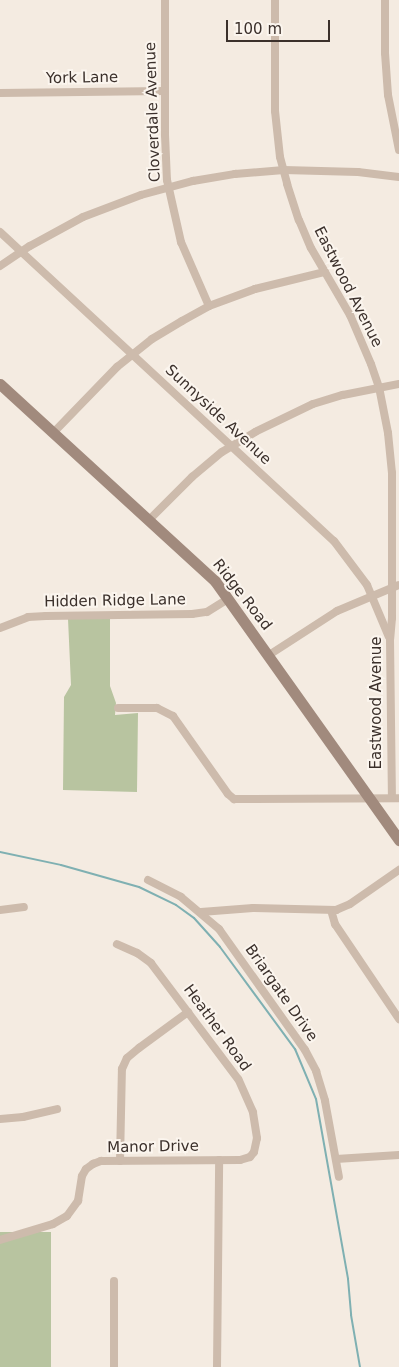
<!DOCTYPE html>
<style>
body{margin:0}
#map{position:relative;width:399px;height:1367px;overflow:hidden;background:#f4ebe1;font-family:"DejaVu Sans",sans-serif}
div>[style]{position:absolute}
.green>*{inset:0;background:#b8c4a0;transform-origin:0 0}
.stream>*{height:2px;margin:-1px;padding:0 1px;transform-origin:1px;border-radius:1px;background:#7fb0b2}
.street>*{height:8px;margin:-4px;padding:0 4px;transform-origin:4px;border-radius:4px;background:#cdbbac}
.secondary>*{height:11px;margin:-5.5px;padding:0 5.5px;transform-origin:5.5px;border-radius:5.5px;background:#a18a7d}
span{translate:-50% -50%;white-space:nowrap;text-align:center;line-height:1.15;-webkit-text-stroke:4px #fbf5ee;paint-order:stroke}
.street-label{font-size:15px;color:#3b302b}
.scale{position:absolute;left:226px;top:20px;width:104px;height:22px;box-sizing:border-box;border:2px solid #3b302b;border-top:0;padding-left:6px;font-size:15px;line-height:18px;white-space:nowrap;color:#3b302b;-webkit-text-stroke:4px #fbf5ee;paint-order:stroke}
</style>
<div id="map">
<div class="green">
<i style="clip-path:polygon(110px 618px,110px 686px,116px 703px,115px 715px,138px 713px,137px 792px,63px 790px,64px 697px,71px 685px,68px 619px)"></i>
<i style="left:51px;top:1232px;width:135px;height:53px;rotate:90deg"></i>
</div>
<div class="stream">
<i style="left:0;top:852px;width:62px;rotate:12deg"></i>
<i style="left:61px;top:865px;width:81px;rotate:15.8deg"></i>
<i style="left:139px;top:887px;width:41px;rotate:25.9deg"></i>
<i style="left:176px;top:905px;width:22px;rotate:36deg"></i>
<i style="left:194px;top:918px;width:39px;rotate:48deg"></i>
<i style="left:220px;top:947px;width:127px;rotate:53.7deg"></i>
<i style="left:295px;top:1049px;width:54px;rotate:67.2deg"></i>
<i style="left:316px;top:1099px;width:183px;rotate:79.9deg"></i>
<i style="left:348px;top:1279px;width:36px;rotate:85deg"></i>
<i style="left:351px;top:1315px;width:53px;rotate:80.2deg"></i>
</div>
<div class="street">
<i style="left:165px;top:0;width:135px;rotate:90deg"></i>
<i style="left:165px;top:135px;width:45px;rotate:87.5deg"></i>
<i style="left:167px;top:180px;width:64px;rotate:77.3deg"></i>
<i style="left:181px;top:242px;width:70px;rotate:66.4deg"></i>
<i style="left:275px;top:0;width:111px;rotate:90deg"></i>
<i style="left:275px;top:111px;width:46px;rotate:83.8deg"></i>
<i style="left:280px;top:157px;width:28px;rotate:75deg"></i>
<i style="left:287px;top:184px;width:38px;rotate:72deg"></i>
<i style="left:299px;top:220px;width:30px;rotate:67deg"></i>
<i style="left:311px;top:248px;width:78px;rotate:59.8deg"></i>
<i style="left:350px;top:315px;width:53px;rotate:66.8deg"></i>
<i style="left:371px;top:364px;width:24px;rotate:71deg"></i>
<i style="left:379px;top:387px;width:47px;rotate:78.9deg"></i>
<i style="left:388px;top:433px;width:40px;rotate:84.3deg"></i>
<i style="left:392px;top:473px;width:145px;rotate:90deg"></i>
<i style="left:392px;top:618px;width:21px;rotate:95deg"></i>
<i style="left:390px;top:639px;width:159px;rotate:89.3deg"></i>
<i style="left:385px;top:0;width:53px;rotate:90deg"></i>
<i style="left:385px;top:53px;width:42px;rotate:85.9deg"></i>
<i style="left:388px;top:95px;width:56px;rotate:78.7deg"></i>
<i style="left:0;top:93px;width:164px;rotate:-0.7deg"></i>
<i style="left:0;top:232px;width:455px;rotate:42.8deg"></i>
<i style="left:334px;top:541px;width:55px;rotate:53.1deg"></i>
<i style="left:367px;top:585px;width:56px;rotate:67.1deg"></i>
<i style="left:0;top:266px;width:36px;rotate:-34deg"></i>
<i style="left:30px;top:246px;width:60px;rotate:-28.7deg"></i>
<i style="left:83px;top:217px;width:62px;rotate:-20.8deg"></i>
<i style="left:141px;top:195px;width:54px;rotate:-15.1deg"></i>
<i style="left:193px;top:181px;width:43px;rotate:-9.5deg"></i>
<i style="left:235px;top:174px;width:49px;rotate:-4.7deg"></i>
<i style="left:284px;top:170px;width:74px;rotate:1.5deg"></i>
<i style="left:358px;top:172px;width:41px;rotate:7deg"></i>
<i style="left:54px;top:432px;width:91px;rotate:-45.9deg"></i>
<i style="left:117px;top:367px;width:45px;rotate:-38.7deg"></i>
<i style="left:152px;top:339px;width:35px;rotate:-31deg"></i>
<i style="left:182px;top:321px;width:31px;rotate:-29deg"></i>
<i style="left:209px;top:306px;width:49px;rotate:-20.3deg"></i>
<i style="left:255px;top:289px;width:72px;rotate:-13.7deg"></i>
<i style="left:149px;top:520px;width:61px;rotate:-45deg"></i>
<i style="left:192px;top:477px;width:39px;rotate:-40deg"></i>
<i style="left:222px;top:452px;width:39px;rotate:-31deg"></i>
<i style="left:255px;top:432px;width:64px;rotate:-25.8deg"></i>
<i style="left:313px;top:404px;width:31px;rotate:-17deg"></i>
<i style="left:343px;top:395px;width:57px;rotate:-11.1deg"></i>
<i style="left:0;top:628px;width:30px;rotate:-21deg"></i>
<i style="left:28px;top:617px;width:18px;rotate:-3deg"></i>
<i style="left:46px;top:616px;width:146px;rotate:-0.8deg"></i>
<i style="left:192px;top:614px;width:15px;rotate:-8deg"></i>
<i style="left:207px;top:612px;width:25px;rotate:-32deg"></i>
<i style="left:269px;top:655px;width:81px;rotate:-32.9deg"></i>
<i style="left:337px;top:611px;width:67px;rotate:-22.8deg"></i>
<i style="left:118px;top:708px;width:39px"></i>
<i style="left:157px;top:708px;width:18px;rotate:27deg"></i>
<i style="left:173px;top:716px;width:95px;rotate:54.8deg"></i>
<i style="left:228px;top:794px;width:8px;rotate:40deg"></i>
<i style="left:234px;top:799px;width:165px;rotate:-0.3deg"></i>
<i style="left:148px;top:880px;width:37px;rotate:27deg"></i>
<i style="left:181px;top:897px;width:50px;rotate:40.1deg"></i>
<i style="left:219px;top:929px;width:148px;rotate:54.6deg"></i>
<i style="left:305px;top:1050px;width:24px;rotate:62deg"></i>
<i style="left:316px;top:1071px;width:31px;rotate:73deg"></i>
<i style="left:325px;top:1101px;width:77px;rotate:79.6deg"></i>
<i style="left:0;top:910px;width:24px;rotate:-7deg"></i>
<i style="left:331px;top:910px;width:15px;rotate:74deg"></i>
<i style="left:335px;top:924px;width:115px;rotate:56deg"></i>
<i style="left:201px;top:912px;width:52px;rotate:-4.4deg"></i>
<i style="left:253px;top:908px;width:83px;rotate:1.4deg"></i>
<i style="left:336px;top:910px;width:15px;rotate:-23deg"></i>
<i style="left:350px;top:904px;width:60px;rotate:-34.8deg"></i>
<i style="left:0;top:1119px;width:23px;rotate:-5deg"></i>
<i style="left:23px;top:1117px;width:35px;rotate:-13deg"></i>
<i style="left:336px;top:1159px;width:63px;rotate:-3.6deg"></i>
<i style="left:120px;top:1161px;width:92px;rotate:-88.8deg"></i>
<i style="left:122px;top:1069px;width:12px;rotate:-66deg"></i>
<i style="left:127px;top:1058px;width:16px;rotate:-40deg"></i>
<i style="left:139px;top:1048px;width:61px;rotate:-36.3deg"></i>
<i style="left:0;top:1240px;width:55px;rotate:-16.8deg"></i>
<i style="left:53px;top:1224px;width:16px;rotate:-30deg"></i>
<i style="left:67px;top:1216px;width:19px;rotate:-54deg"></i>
<i style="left:78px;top:1201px;width:25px;rotate:-81deg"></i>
<i style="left:82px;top:1176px;width:8px;rotate:-60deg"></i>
<i style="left:86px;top:1169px;width:9px;rotate:-36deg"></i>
<i style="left:93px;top:1164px;width:9px;rotate:-21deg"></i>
<i style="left:101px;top:1161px;width:139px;rotate:-0.4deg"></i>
<i style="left:240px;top:1160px;width:10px;rotate:-17deg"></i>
<i style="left:250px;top:1157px;width:6px;rotate:-51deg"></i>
<i style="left:254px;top:1152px;width:14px;rotate:-78deg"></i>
<i style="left:257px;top:1138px;width:26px;rotate:-99deg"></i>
<i style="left:253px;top:1112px;width:36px;rotate:-114deg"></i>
<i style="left:238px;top:1079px;width:145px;rotate:-126.9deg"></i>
<i style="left:151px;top:963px;width:17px;rotate:-144deg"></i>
<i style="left:137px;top:953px;width:22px;rotate:-156deg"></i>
<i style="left:114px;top:1367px;width:86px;rotate:-90deg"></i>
<i style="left:217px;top:1367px;width:207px;rotate:-89.4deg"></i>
</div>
<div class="secondary">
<i style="left:0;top:384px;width:292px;rotate:42.5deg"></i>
<i style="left:215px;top:581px;width:318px;rotate:54.6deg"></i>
</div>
<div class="street-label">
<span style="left:82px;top:78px;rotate:-1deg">York Lane</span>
<span style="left:153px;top:112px;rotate:-92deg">Cloverdale Avenue</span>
<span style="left:348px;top:287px;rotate:63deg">Eastwood Avenue</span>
<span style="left:218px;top:415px;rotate:43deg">Sunnyside Avenue</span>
<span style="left:242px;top:595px;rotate:52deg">Ridge Road</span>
<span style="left:115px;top:601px;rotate:-1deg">Hidden Ridge Lane</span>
<span style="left:377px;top:703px;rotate:-90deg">Eastwood Avenue</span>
<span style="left:281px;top:993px;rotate:55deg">Briargate Drive</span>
<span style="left:217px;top:1028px;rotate:54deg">Heather Road</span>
<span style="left:153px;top:1147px;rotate:-1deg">Manor Drive</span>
</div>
<div class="scale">100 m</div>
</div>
